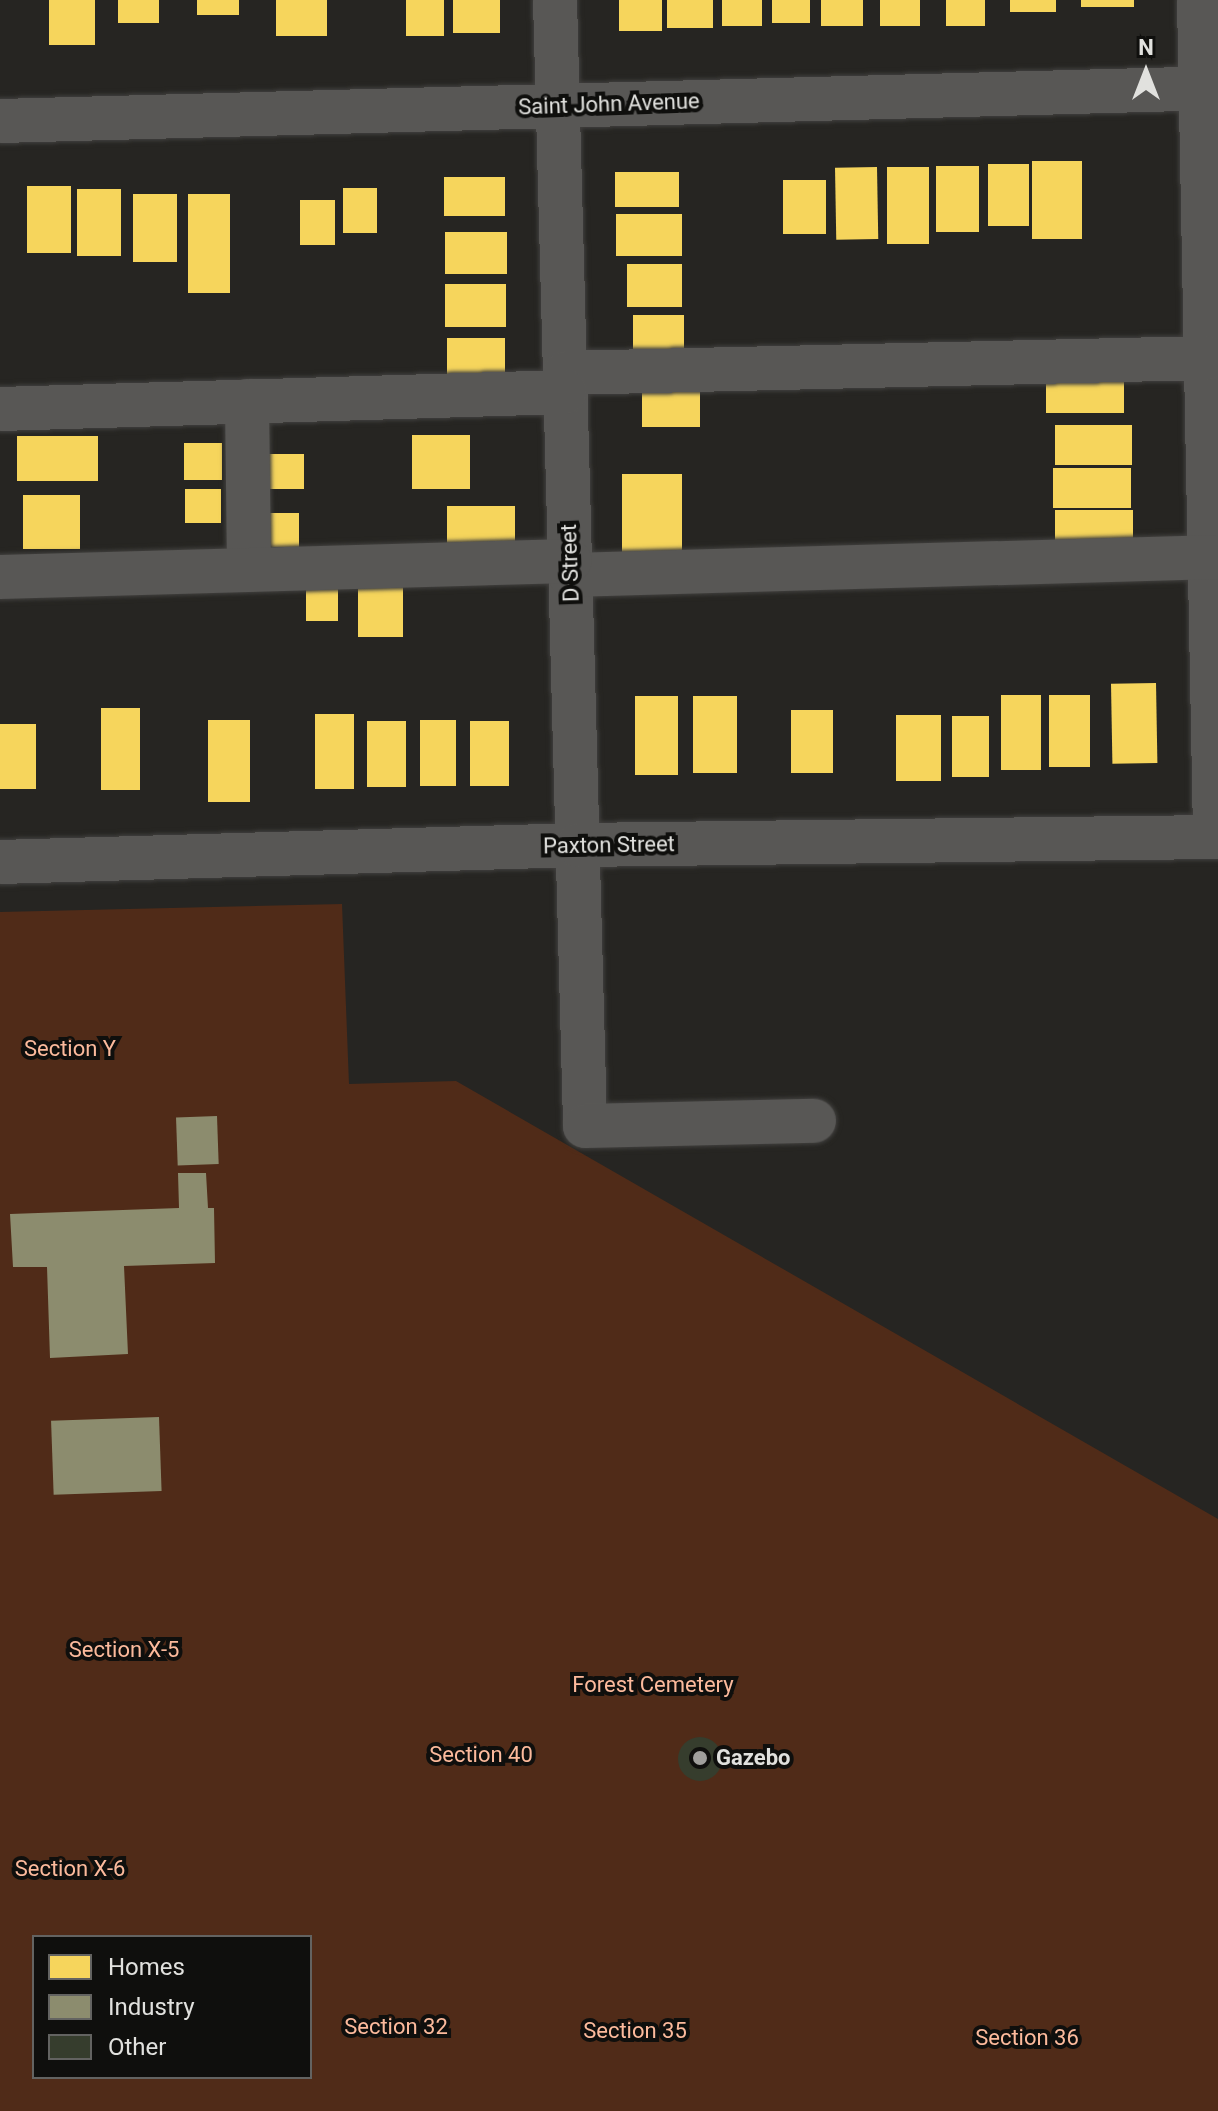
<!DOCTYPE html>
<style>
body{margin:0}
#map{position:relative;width:1218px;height:2111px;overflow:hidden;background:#262522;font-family:Roboto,sans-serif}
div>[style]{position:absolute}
.green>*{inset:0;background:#502b18}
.homes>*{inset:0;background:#f6d55c;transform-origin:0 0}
.industry>*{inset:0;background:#8c8c6e;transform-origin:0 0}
.building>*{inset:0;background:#363d2d}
.round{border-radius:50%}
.roads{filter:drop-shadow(0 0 2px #41403e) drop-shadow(0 0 2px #41403e)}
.minor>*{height:44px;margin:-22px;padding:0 22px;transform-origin:22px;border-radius:22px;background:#585755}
.dots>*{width:22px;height:22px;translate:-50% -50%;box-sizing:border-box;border:4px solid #0f0f0d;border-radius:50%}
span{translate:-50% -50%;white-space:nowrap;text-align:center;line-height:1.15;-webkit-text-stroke:8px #0f0f0d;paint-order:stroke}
.street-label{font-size:22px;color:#e1e1de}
.park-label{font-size:22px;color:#fcba9c}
.poi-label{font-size:22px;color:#e1e1de;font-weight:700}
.left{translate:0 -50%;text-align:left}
.legend{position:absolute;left:32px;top:1935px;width:280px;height:144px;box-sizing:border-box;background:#0f0f0d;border:2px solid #636361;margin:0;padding:10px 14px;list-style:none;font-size:24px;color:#e1e1de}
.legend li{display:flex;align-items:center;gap:16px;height:40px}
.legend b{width:40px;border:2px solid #636361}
.north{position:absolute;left:1106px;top:32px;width:80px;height:80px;-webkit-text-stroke:6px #0f0f0d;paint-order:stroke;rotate:0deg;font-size:22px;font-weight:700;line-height:32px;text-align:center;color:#e1e1de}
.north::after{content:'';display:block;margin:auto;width:28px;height:36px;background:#e1e1de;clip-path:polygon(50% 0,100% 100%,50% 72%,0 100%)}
</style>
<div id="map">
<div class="green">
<i style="clip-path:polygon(evenodd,342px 904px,349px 1084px,456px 1081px,1218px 1519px,1218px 2111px,0 2111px,0 912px,342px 904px,34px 1937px,310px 1937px,310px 2077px,34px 2077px,34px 1937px)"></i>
</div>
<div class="homes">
<i style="left:49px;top:0;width:46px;height:45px"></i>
<i style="left:118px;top:0;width:41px;height:23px"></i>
<i style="left:197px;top:0;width:42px;height:15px"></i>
<i style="left:276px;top:0;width:51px;height:36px"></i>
<i style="left:406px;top:0;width:38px;height:36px"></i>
<i style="left:453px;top:0;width:47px;height:33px"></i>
<i style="left:619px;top:0;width:43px;height:31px"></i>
<i style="left:667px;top:0;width:46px;height:28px"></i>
<i style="left:722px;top:0;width:40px;height:26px"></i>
<i style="left:772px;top:0;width:38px;height:23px"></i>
<i style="left:821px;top:0;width:42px;height:26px"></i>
<i style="left:880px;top:0;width:40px;height:26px"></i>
<i style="left:946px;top:0;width:39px;height:26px"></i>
<i style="left:1010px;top:0;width:46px;height:12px"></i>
<i style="left:1081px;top:0;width:53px;height:7px"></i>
<i style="left:1032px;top:161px;width:50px;height:78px"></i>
<i style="left:988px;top:164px;width:41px;height:62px"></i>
<i style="left:936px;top:166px;width:43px;height:66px"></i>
<i style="left:877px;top:167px;width:72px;height:42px;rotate:89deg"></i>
<i style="left:887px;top:167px;width:42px;height:77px"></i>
<i style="left:615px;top:172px;width:64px;height:35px"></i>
<i style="left:444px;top:177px;width:61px;height:39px"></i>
<i style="left:783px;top:180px;width:43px;height:54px"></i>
<i style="left:27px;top:186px;width:44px;height:67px"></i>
<i style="left:343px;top:188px;width:34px;height:45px"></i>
<i style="left:77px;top:189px;width:44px;height:67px"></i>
<i style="left:133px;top:194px;width:44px;height:68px"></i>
<i style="left:188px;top:194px;width:42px;height:99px"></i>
<i style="left:300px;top:200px;width:35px;height:45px"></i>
<i style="left:616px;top:214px;width:66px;height:42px"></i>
<i style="left:445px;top:232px;width:62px;height:42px"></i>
<i style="left:627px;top:264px;width:55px;height:43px"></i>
<i style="left:445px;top:284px;width:61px;height:43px"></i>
<i style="left:633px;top:315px;width:51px;height:44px"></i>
<i style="left:447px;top:338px;width:58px;height:40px"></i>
<i style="left:1046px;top:373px;width:78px;height:40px"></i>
<i style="left:642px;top:384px;width:58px;height:43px"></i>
<i style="left:1055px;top:425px;width:77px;height:40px"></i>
<i style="left:412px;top:435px;width:58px;height:54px"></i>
<i style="left:17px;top:436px;width:81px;height:45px"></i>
<i style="left:184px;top:443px;width:38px;height:37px"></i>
<i style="left:269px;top:454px;width:35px;height:35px"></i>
<i style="left:1053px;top:468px;width:78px;height:40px"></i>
<i style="left:622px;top:474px;width:60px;height:84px"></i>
<i style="left:185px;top:489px;width:36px;height:34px"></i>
<i style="left:23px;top:495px;width:57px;height:54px"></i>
<i style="left:447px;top:506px;width:68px;height:43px"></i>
<i style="left:1055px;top:510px;width:78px;height:40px"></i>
<i style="left:263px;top:513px;width:36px;height:34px"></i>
<i style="left:358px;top:583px;width:45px;height:54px"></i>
<i style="left:306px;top:586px;width:32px;height:35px"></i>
<i style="left:1156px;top:683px;width:80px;height:45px;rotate:89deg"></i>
<i style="left:1001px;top:695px;width:40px;height:75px"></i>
<i style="left:1049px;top:695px;width:41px;height:72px"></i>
<i style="left:635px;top:696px;width:43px;height:79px"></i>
<i style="left:693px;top:696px;width:44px;height:77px"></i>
<i style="left:101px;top:708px;width:39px;height:82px"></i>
<i style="left:791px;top:710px;width:42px;height:63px"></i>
<i style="left:315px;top:714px;width:39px;height:75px"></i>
<i style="left:896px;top:715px;width:45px;height:66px"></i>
<i style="left:952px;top:716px;width:37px;height:61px"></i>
<i style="left:208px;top:720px;width:42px;height:82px"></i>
<i style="left:420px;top:720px;width:36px;height:66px"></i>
<i style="left:367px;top:721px;width:39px;height:66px"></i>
<i style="left:470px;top:721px;width:39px;height:65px"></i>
<i style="left:0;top:724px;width:36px;height:65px"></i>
</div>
<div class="industry">
<i style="left:217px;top:1116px;width:48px;height:41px;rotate:88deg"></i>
<i style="clip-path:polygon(178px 1173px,206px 1173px,208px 1208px,214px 1208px,215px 1263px,124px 1266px,128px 1354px,50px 1358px,47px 1267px,13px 1267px,10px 1214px,179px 1208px)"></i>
<i style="left:159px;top:1417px;width:74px;height:108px;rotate:88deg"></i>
</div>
<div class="building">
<i class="round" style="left:678px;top:1737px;width:44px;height:44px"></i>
</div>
<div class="roads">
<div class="minor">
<i style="left:555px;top:0;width:1126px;rotate:88.47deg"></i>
<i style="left:585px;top:1126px;width:229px;rotate:-1.3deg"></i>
<i style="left:1199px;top:0;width:837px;rotate:88.9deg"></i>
<i style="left:0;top:121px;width:1218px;rotate:-1.55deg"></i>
<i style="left:565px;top:373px;width:642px;rotate:-1.34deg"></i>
<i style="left:247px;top:401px;width:169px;rotate:89.3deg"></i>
<i style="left:0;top:409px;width:565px;rotate:-1.72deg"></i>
<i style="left:570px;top:575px;width:648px;rotate:-1.59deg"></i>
<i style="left:0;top:577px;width:570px;rotate:-1.61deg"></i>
<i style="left:0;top:862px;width:578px;rotate:-1.68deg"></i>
<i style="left:578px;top:845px;width:640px;rotate:-0.72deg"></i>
</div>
</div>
<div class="dots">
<i style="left:700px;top:1758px;background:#a09f9c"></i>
</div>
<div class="street-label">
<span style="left:609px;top:104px;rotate:-2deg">Saint John Avenue</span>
<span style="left:570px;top:563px;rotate:-92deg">D Street</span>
<span style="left:609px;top:845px;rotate:-1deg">Paxton Street</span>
</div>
<div class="park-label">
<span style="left:70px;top:1049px">Section Y</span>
<span style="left:124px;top:1650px">Section X-5</span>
<span style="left:653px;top:1685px">Forest Cemetery</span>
<span style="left:481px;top:1755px">Section 40</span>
<span style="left:70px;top:1869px">Section X-6</span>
<span style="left:396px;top:2027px">Section 32</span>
<span style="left:635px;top:2031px">Section 35</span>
<span style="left:1027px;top:2038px">Section 36</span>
</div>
<div class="poi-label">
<span class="left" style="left:716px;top:1758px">Gazebo</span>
</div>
<ul class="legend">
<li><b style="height:22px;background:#f6d55c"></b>Homes</li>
<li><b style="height:22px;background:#8c8c6e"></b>Industry</li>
<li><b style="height:22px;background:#363d2d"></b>Other</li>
</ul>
<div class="north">N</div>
</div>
